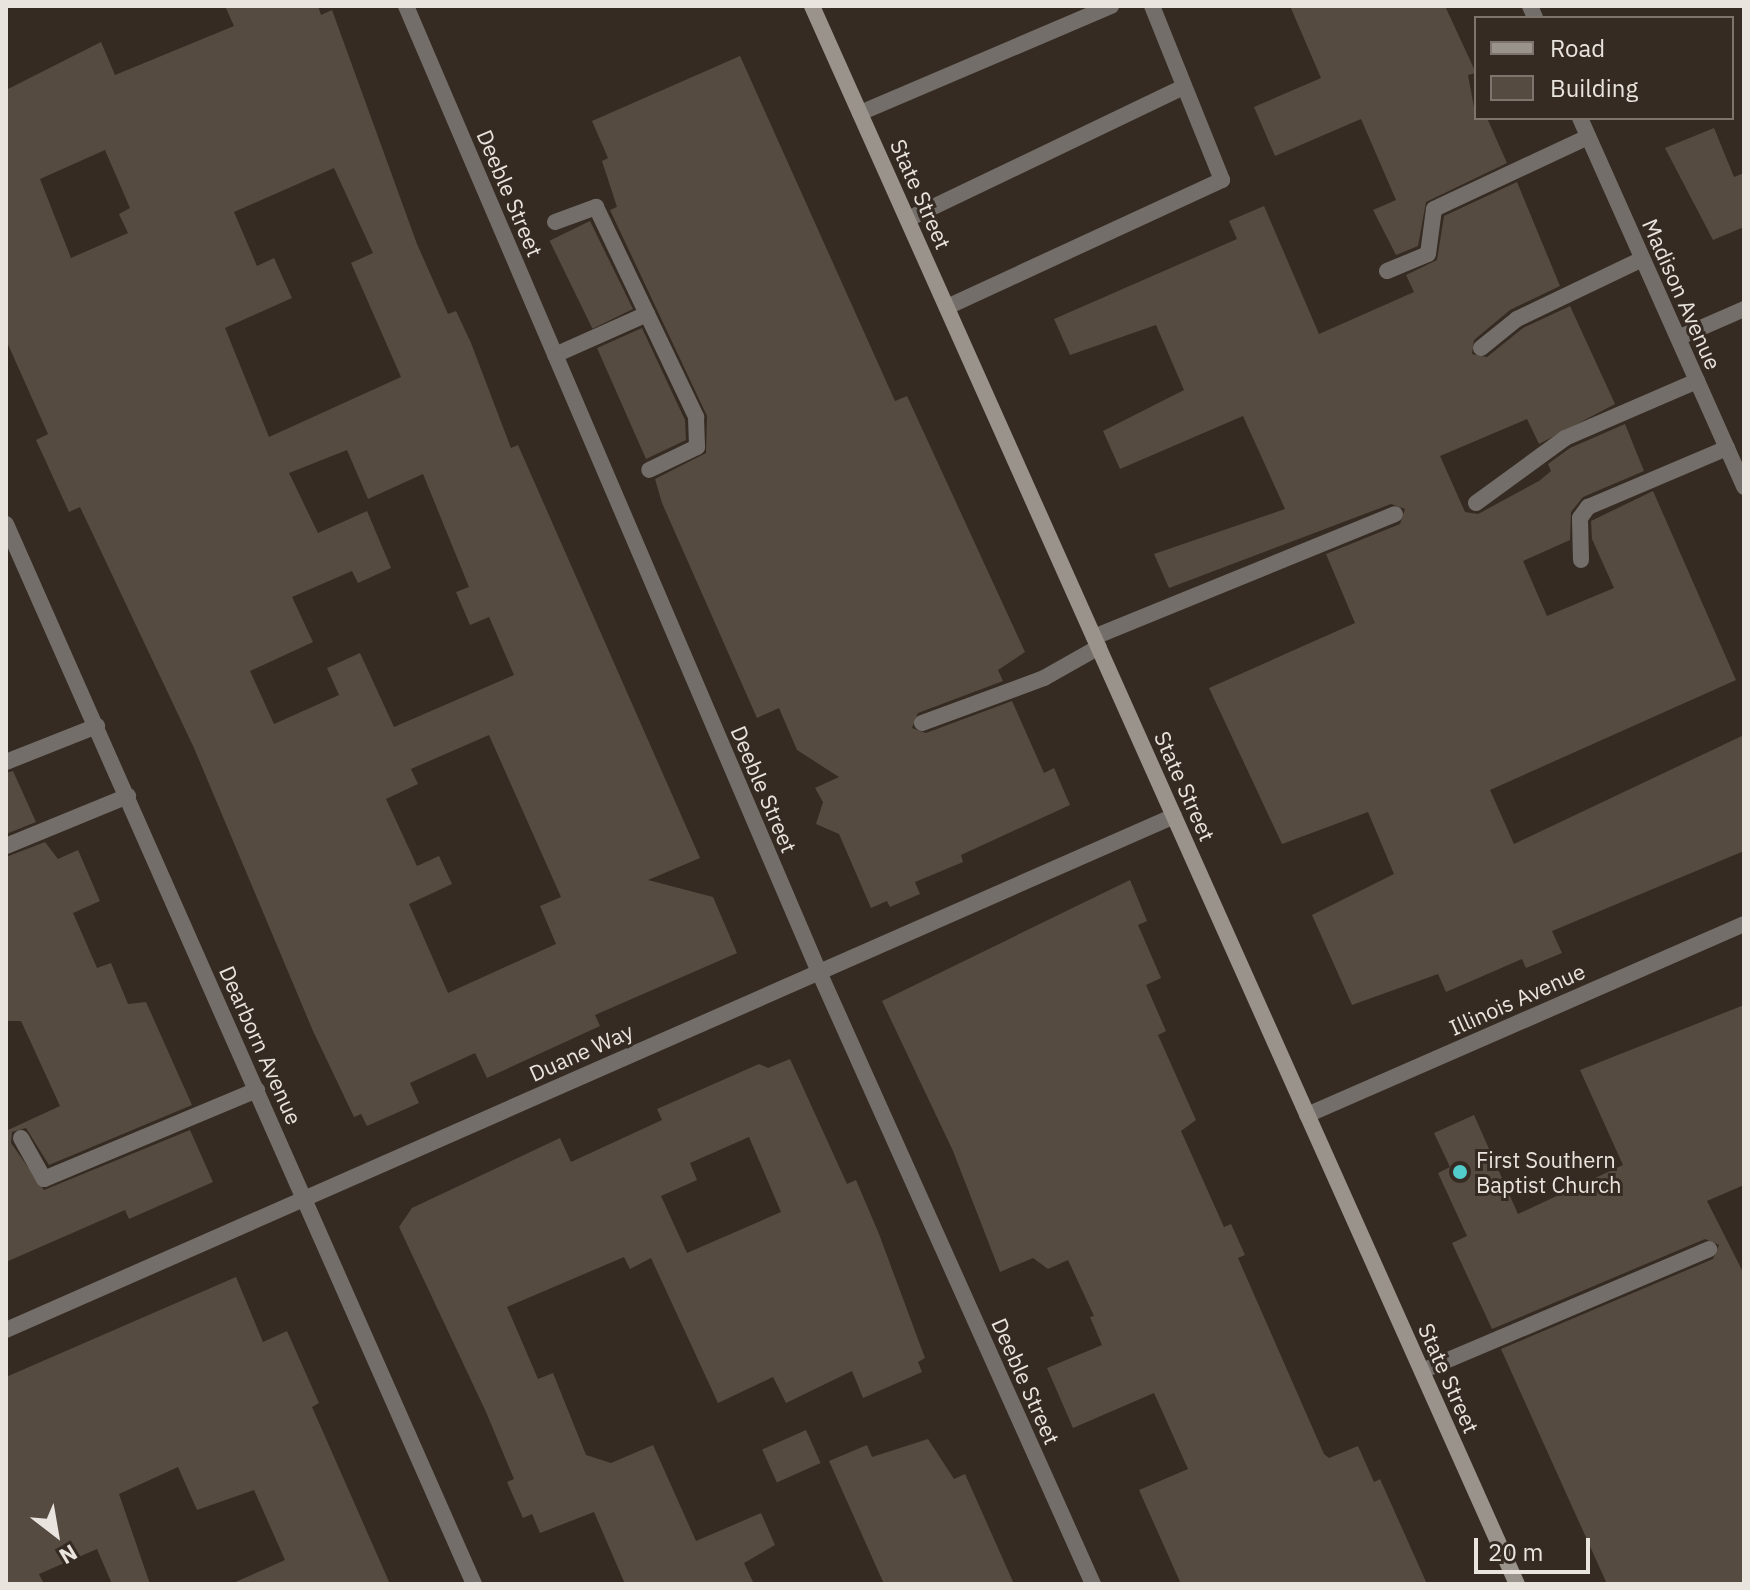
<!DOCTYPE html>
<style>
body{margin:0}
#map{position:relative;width:1750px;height:1590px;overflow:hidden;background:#352b22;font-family:"IBM Plex Sans",sans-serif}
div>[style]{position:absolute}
.building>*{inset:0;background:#554b41;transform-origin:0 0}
.lane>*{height:16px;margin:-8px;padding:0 8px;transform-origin:8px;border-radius:8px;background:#736e69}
.street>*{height:16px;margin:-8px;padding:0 8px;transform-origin:8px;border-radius:8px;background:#736e69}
.secondary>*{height:16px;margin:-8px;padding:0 8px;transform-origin:8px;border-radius:8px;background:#9a938b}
.dots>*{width:22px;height:22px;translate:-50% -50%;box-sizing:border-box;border:4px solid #352b22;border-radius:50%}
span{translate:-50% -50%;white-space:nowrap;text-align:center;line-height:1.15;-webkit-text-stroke:6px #352b22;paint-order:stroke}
.street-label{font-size:22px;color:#eae4de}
.poi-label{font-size:22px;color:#eae4de}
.left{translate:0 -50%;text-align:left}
.frame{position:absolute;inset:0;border:8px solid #eae4de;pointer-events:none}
.legend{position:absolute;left:1474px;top:16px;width:260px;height:104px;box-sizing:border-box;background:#352b22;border:2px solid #7d756d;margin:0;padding:10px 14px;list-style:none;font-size:24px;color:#eae4de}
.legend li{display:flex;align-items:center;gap:16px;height:40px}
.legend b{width:40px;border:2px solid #7d756d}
.north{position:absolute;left:16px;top:1494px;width:80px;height:80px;-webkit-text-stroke:6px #352b22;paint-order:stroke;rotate:149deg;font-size:22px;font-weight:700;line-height:32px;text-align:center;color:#eae4de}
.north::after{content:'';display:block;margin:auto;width:28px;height:36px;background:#eae4de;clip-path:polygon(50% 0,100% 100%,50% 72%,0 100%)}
.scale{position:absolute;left:1474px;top:1538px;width:116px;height:36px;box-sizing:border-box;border:4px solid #eae4de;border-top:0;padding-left:10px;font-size:24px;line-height:28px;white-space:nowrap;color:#eae4de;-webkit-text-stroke:6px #352b22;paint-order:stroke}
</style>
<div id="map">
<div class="building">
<i style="clip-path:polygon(evenodd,225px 6px,318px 6px,321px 15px,332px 10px,417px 244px,448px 314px,456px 311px,471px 343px,511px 448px,518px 445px,700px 858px,648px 880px,713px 897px,737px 953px,595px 1015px,600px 1026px,487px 1078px,475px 1053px,410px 1083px,419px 1103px,367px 1126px,361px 1114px,354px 1117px,313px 1031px,194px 748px,80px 507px,69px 512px,36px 440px,48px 434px,6px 340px,6px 90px,101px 42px,115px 75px,234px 26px,225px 6px,105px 150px,130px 208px,119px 214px,128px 233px,71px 258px,40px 179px,105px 150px,225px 6px,334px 168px,373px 253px,351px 263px,401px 377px,269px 437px,225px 328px,292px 298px,274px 258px,257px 266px,234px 212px,334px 168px,225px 6px,347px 450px,368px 499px,423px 474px,469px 587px,456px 592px,470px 625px,489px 617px,514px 675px,394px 727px,360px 653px,327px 668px,339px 695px,274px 724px,250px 671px,313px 642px,292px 597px,352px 571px,358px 583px,391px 568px,367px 511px,318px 533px,289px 473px,347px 450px,225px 6px,489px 735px,561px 897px,540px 906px,556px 944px,448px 993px,409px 904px,452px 884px,439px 856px,417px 866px,386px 799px,418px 784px,411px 769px,489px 735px)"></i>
<i style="clip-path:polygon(1290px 6px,1445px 6px,1476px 73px,1468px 75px,1476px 118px,1487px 118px,1507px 163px,1426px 202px,1418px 246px,1396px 255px,1373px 210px,1396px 200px,1361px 119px,1275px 156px,1254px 107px,1321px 78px)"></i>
<i style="clip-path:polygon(740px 56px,895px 401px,907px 396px,1025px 652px,998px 670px,1003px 681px,918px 713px,912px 728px,926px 733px,1012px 701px,1044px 773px,1054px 768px,1070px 805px,961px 855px,963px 862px,915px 882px,920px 894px,890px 907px,887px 901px,871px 908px,839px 834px,816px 824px,823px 802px,815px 788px,839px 777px,797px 750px,779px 708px,757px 718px,662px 503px,655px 479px,706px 453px,707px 416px,610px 210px,617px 207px,602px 161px,608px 158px,592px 121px)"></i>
<i style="clip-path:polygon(1714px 128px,1734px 177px,1744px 173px,1744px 227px,1713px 240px,1665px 148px)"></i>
<i style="clip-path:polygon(1517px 182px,1560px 286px,1510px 310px,1474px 340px,1472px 354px,1487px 357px,1523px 328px,1570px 306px,1615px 404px,1539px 444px,1527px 419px,1440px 456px,1465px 512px,1478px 514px,1539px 481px,1551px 471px,1548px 464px,1570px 448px,1625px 424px,1644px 471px,1583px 497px,1571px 512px,1570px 540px,1523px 561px,1547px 616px,1614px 588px,1592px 539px,1591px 521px,1653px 491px,1736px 680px,1490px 790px,1514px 844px,1744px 735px,1744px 851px,1552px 931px,1562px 953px,1526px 968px,1522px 959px,1446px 992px,1438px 974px,1352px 1005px,1312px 915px,1394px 874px,1368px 812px,1282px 844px,1209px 688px,1355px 623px,1326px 554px,1400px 524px,1405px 509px,1391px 504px,1169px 588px,1154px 554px,1285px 509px,1243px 416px,1120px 469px,1103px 431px,1184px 390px,1156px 325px,1070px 355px,1054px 319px,1237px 239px,1229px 221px,1264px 206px,1319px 334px,1414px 292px,1406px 275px,1437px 260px,1444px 216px)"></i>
<i style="left:590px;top:221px;width:98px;height:45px;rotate:64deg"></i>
<i style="clip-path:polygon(642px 328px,685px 420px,686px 440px,646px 459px,597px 348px)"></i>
<i style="clip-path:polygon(13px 771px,36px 822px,6px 834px,6px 773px)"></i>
<i style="clip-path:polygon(45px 842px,58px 859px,78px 850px,100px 901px,73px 913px,97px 968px,111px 963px,128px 1004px,146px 1002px,192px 1105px,49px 1165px,26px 1128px,12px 1132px,11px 1143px,44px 1190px,190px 1130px,213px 1182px,129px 1219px,125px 1210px,6px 1262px,8px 1130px,60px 1106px,21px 1021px,7px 1021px,6px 857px)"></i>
<i style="clip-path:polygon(1130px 880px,1147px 921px,1138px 925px,1161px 978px,1146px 985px,1166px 1031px,1158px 1035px,1196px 1120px,1181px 1131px,1224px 1227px,1231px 1224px,1245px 1255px,1238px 1258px,1324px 1454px,1329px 1458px,1358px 1446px,1374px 1482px,1380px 1479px,1427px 1584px,1181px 1584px,1139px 1490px,1188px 1469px,1154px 1393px,1073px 1428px,1047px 1368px,1102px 1345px,1090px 1317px,1094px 1316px,1068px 1260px,1048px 1269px,1033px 1258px,1000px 1272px,953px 1151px,882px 1001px)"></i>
<i style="clip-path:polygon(1744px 1005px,1744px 1185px,1707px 1201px,1744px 1274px,1744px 1584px,1607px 1584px,1501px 1349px,1713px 1259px,1719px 1245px,1705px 1239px,1492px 1329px,1452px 1243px,1467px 1236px,1438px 1173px,1450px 1167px,1434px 1133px,1474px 1115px,1518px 1214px,1623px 1165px,1580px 1070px)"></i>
<i style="clip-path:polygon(evenodd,790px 1059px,847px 1184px,856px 1180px,879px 1234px,925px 1358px,918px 1362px,922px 1372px,863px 1398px,852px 1371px,786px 1403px,773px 1377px,718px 1403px,651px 1258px,630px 1269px,624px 1257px,507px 1307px,538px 1379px,553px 1373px,586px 1455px,611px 1463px,653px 1445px,696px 1541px,761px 1513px,775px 1545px,744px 1563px,754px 1584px,625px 1584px,594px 1512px,540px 1533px,532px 1514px,523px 1518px,507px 1482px,514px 1479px,486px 1412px,399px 1227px,412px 1208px,560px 1138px,571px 1162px,662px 1120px,657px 1109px,759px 1064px,768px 1068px,790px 1059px,749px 1137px,781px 1212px,687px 1253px,661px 1196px,697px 1180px,690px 1163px,749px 1137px)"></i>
<i style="clip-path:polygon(236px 1277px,263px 1342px,287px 1331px,319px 1403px,312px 1407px,390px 1584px,231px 1584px,285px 1560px,254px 1490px,197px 1510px,178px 1467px,119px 1494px,150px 1584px,112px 1584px,97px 1549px,39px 1574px,44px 1584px,6px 1584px,6px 1377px)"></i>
<i style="left:806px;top:1430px;width:36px;height:48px;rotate:66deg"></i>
<i style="clip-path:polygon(928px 1439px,954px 1479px,965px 1474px,1014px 1584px,884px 1584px,829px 1461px,867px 1445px,872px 1457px)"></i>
</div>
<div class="lane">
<i style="left:860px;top:113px;width:273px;rotate:-23.1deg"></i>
<i style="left:908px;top:219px;width:306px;rotate:-25.6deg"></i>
<i style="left:555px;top:222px;width:44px;rotate:-20.1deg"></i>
<i style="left:596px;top:207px;width:233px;rotate:64.5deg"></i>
<i style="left:696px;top:417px;width:30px;rotate:88deg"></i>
<i style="left:697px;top:447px;width:53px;rotate:154.4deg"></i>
<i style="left:1387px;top:271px;width:44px;rotate:-22.5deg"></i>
<i style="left:1428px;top:254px;width:45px;rotate:-82.4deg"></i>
<i style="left:1434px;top:209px;width:170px;rotate:-25.1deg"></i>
<i style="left:947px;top:307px;width:303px;rotate:-24.8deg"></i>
<i style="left:1222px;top:180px;width:188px;rotate:-111.9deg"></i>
<i style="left:1481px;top:348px;width:46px;rotate:-38.9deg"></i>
<i style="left:1517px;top:319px;width:139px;rotate:-25.6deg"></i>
<i style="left:555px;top:355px;width:101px;rotate:-24deg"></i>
<i style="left:1476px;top:503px;width:110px;rotate:-36.1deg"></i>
<i style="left:1565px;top:438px;width:144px;rotate:-23.4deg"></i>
<i style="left:1581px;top:560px;width:42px;rotate:-91.4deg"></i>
<i style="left:1580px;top:518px;width:14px;rotate:-54deg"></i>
<i style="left:1588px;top:507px;width:151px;rotate:-23deg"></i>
<i style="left:1094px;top:637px;width:325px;rotate:-22.2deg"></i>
<i style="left:922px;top:723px;width:130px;rotate:-20.2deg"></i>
<i style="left:1044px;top:678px;width:63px;rotate:-29.4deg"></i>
<i style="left:6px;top:762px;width:98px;rotate:-21.6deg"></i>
<i style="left:6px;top:846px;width:132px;rotate:-22.3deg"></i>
<i style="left:21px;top:1138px;width:47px;rotate:60.7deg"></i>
<i style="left:44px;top:1179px;width:231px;rotate:-22.7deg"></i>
<i style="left:1422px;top:1371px;width:312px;rotate:-23deg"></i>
</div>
<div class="street">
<i style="left:406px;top:6px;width:1051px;rotate:66.85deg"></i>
<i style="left:819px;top:972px;width:671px;rotate:65.88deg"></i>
<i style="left:1530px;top:6px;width:13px;rotate:67deg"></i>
<i style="left:1580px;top:118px;width:404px;rotate:66deg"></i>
<i style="left:1680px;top:337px;width:70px;rotate:-23.6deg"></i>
<i style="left:6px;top:524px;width:1159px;rotate:66.18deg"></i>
<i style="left:1307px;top:1115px;width:477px;rotate:-23.6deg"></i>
<i style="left:6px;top:1330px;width:1276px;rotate:-23.75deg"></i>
</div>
<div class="secondary">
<i style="left:812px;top:6px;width:1728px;rotate:65.93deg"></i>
</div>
<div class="dots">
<i style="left:1460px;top:1172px;background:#52cdcc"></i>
</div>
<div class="street-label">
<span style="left:510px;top:193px;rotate:67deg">Deeble Street</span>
<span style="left:921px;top:194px;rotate:66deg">State Street</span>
<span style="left:1682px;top:294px;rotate:66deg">Madison Avenue</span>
<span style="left:1185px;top:786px;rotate:66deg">State Street</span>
<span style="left:764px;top:789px;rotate:67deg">Deeble Street</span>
<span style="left:1517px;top:999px;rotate:-24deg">Illinois Avenue</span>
<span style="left:261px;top:1045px;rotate:66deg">Dearborn Avenue</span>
<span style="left:581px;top:1052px;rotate:-24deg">Duane Way</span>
<span style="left:1449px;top:1378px;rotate:66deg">State Street</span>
<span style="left:1026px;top:1381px;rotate:66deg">Deeble Street</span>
</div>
<div class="poi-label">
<span class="left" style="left:1476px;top:1172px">First Southern<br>Baptist Church</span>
</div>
<div class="frame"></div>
<ul class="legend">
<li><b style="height:10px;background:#9a938b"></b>Road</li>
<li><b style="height:22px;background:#554b41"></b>Building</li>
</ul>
<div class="north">N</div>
<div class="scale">20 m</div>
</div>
